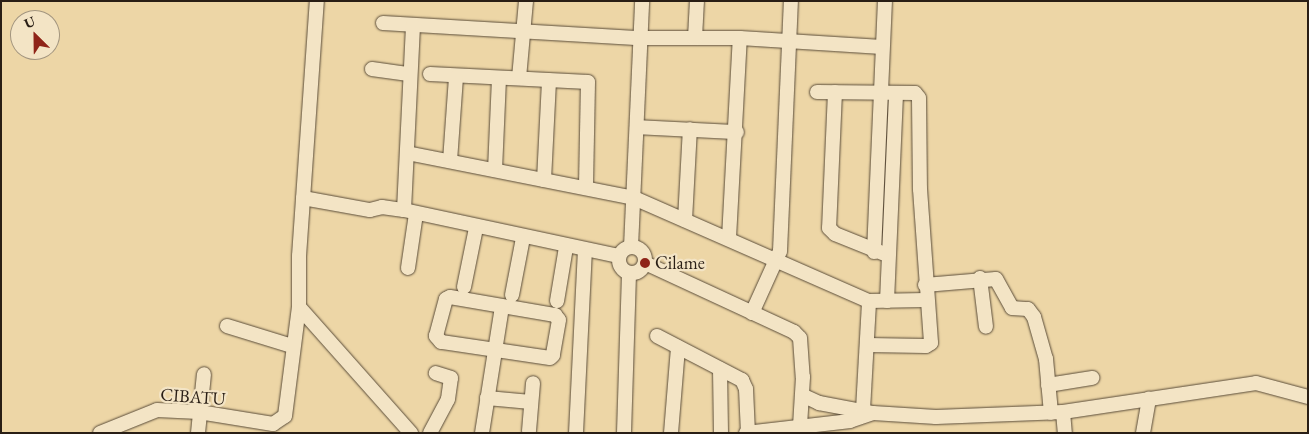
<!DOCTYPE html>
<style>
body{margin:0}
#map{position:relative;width:1309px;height:434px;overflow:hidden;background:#edd6a6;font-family:"EB Garamond",serif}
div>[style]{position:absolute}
.roads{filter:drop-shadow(0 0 1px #5a4c39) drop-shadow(0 0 1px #5a4c39)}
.minor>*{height:14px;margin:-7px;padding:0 7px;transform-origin:7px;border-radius:7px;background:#f3e4c5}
.minor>.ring{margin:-7px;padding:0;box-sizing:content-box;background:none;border:14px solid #f3e4c5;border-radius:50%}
.dots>*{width:14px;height:14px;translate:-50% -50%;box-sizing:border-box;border:2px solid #f3e4c5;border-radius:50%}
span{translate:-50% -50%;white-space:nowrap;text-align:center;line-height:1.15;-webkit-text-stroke:4.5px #f3e4c5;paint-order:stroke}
.poi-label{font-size:18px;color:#291e15}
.left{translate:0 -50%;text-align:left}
.street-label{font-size:18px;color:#291e15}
.frame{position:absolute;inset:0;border:2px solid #291e15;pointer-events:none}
.north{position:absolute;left:10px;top:10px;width:50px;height:50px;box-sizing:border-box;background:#f3e4c5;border:1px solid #a2957f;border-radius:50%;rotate:337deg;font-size:14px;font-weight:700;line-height:20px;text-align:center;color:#291e15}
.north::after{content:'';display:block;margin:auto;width:18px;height:22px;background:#8f2418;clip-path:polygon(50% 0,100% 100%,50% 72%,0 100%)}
</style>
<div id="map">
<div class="roads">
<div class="minor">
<i style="left:383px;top:23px;width:253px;rotate:3.4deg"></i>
<i style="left:636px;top:38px;width:104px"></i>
<i style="left:740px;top:38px;width:142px;rotate:3.6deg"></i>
<i style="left:695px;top:38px;width:37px;rotate:-87deg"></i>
<i style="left:372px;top:69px;width:37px;rotate:8deg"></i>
<i style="left:430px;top:74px;width:158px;rotate:2.9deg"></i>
<i style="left:588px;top:82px;width:106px;rotate:91.1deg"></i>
<i style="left:519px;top:78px;width:77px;rotate:-84.8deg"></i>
<i style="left:817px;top:92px;width:98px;rotate:0.6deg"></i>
<i style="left:915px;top:93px;width:6px;rotate:51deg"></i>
<i style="left:919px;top:98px;width:91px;rotate:89.4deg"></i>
<i style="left:920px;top:189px;width:154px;rotate:85.9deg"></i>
<i style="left:931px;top:343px;width:6px;rotate:149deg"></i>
<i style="left:926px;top:346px;width:58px;rotate:-179deg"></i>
<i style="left:835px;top:92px;width:136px;rotate:92.5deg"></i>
<i style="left:829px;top:228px;width:8px;rotate:45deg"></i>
<i style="left:835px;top:234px;width:51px;rotate:22deg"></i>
<i style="left:637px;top:127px;width:100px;rotate:2.9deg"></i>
<i style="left:407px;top:153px;width:231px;rotate:11.2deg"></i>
<i style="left:634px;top:198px;width:257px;rotate:23.7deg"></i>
<i style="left:869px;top:301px;width:57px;rotate:-1deg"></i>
<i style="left:450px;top:161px;width:84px;rotate:-85.9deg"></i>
<i style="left:495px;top:170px;width:92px;rotate:-87.5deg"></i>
<i style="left:544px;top:180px;width:100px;rotate:-87.1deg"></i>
<i style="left:303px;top:198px;width:68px;rotate:10.2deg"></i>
<i style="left:370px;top:210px;width:12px;rotate:-14deg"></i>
<i style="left:382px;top:207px;width:22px;rotate:8deg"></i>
<i style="left:404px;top:210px;width:220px;rotate:12.1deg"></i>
<i style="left:404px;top:210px;width:185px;rotate:-87.2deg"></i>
<i style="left:685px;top:220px;width:91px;rotate:-86.9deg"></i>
<i style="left:729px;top:238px;width:200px;rotate:-86.9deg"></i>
<i class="ring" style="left:619px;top:247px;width:12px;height:12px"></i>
<i style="left:631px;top:247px;width:246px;rotate:-87.4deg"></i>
<i style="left:874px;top:252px;width:251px;rotate:-87.5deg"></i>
<i style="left:645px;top:263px;width:164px;rotate:24.8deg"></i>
<i style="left:794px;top:332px;width:8px;rotate:45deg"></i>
<i style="left:800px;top:338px;width:39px;rotate:86deg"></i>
<i style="left:803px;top:377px;width:49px;rotate:93.5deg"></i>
<i style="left:408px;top:268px;width:55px;rotate:-81.6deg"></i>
<i style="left:980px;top:278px;width:49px;rotate:83deg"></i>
<i style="left:925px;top:285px;width:71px;rotate:-4.8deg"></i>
<i style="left:996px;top:279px;width:33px;rotate:61deg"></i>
<i style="left:1012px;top:308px;width:16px;rotate:4deg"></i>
<i style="left:1028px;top:309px;width:10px;rotate:53deg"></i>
<i style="left:1034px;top:317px;width:44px;rotate:74.1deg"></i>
<i style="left:1046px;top:359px;width:54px;rotate:84.7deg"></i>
<i style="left:464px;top:287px;width:60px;rotate:-78.5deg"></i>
<i style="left:512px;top:295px;width:58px;rotate:-79.1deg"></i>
<i style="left:450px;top:297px;width:107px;rotate:9.7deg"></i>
<i style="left:555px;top:315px;width:6px;rotate:51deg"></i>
<i style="left:559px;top:320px;width:36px;rotate:100deg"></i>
<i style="left:553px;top:355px;width:4px;rotate:135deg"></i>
<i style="left:550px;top:358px;width:110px;rotate:-171.6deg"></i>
<i style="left:441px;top:342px;width:8px;rotate:-130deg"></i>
<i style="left:436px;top:336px;width:38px;rotate:-75deg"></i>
<i style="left:446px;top:299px;width:4px;rotate:-27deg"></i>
<i style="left:557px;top:301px;width:55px;rotate:-80.5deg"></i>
<i style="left:887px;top:301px;width:208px;rotate:-87.5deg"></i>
<i style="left:299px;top:307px;width:169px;rotate:48.4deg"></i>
<i style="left:752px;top:313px;width:68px;rotate:-65.7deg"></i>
<i style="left:780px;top:251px;width:250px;rotate:-87.5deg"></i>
<i style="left:227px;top:326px;width:68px;rotate:17.1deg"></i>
<i style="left:657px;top:336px;width:96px;rotate:27.4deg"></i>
<i style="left:742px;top:380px;width:10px;rotate:66deg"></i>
<i style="left:746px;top:389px;width:44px;rotate:87.4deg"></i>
<i style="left:720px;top:369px;width:64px;rotate:89.1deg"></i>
<i style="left:1048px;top:385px;width:45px;rotate:-9deg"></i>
<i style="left:804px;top:396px;width:17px;rotate:25deg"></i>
<i style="left:819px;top:403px;width:55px;rotate:10.5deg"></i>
<i style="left:873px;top:413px;width:63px;rotate:3.6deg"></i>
<i style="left:936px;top:417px;width:127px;rotate:-2.3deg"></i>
<i style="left:1063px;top:412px;width:195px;rotate:-8.5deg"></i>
<i style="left:1256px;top:383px;width:54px;rotate:15.1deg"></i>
<i style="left:487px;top:398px;width:44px;rotate:5.2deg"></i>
<i style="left:863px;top:410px;width:109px;rotate:-86.8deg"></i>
<i style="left:1063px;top:412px;width:21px;rotate:85deg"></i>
<i style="left:529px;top:431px;width:48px;rotate:-85.2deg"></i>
<i style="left:100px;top:433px;width:61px;rotate:-22deg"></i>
<i style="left:157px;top:410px;width:42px;rotate:2.7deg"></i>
<i style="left:199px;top:412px;width:75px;rotate:9.2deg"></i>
<i style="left:273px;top:424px;width:14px;rotate:-34deg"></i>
<i style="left:285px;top:416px;width:110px;rotate:-82.7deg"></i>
<i style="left:299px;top:307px;width:51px;rotate:-90deg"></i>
<i style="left:299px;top:256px;width:256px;rotate:-86deg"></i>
<i style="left:198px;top:433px;width:59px;rotate:-84.2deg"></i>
<i style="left:430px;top:433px;width:38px;rotate:-62deg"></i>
<i style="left:448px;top:399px;width:21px;rotate:-82deg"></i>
<i style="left:451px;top:378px;width:16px;rotate:-162deg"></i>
<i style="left:482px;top:433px;width:128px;rotate:-81deg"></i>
<i style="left:576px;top:433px;width:182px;rotate:-87.2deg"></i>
<i style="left:624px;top:433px;width:160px;rotate:-88.2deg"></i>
<i style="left:671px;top:433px;width:86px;rotate:-85.3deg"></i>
<i style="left:746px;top:433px;width:105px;rotate:-6.6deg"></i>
<i style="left:850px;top:421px;width:24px;rotate:-19deg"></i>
<i style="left:1143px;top:433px;width:35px;rotate:-80deg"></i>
</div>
</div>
<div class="dots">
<i style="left:645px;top:263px;background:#8f2418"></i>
</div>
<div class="poi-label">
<span class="left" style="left:655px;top:263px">Cilame</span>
</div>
<div class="street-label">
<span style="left:193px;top:397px;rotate:4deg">CIBATU</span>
</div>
<div class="frame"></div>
<div class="north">U</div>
</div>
